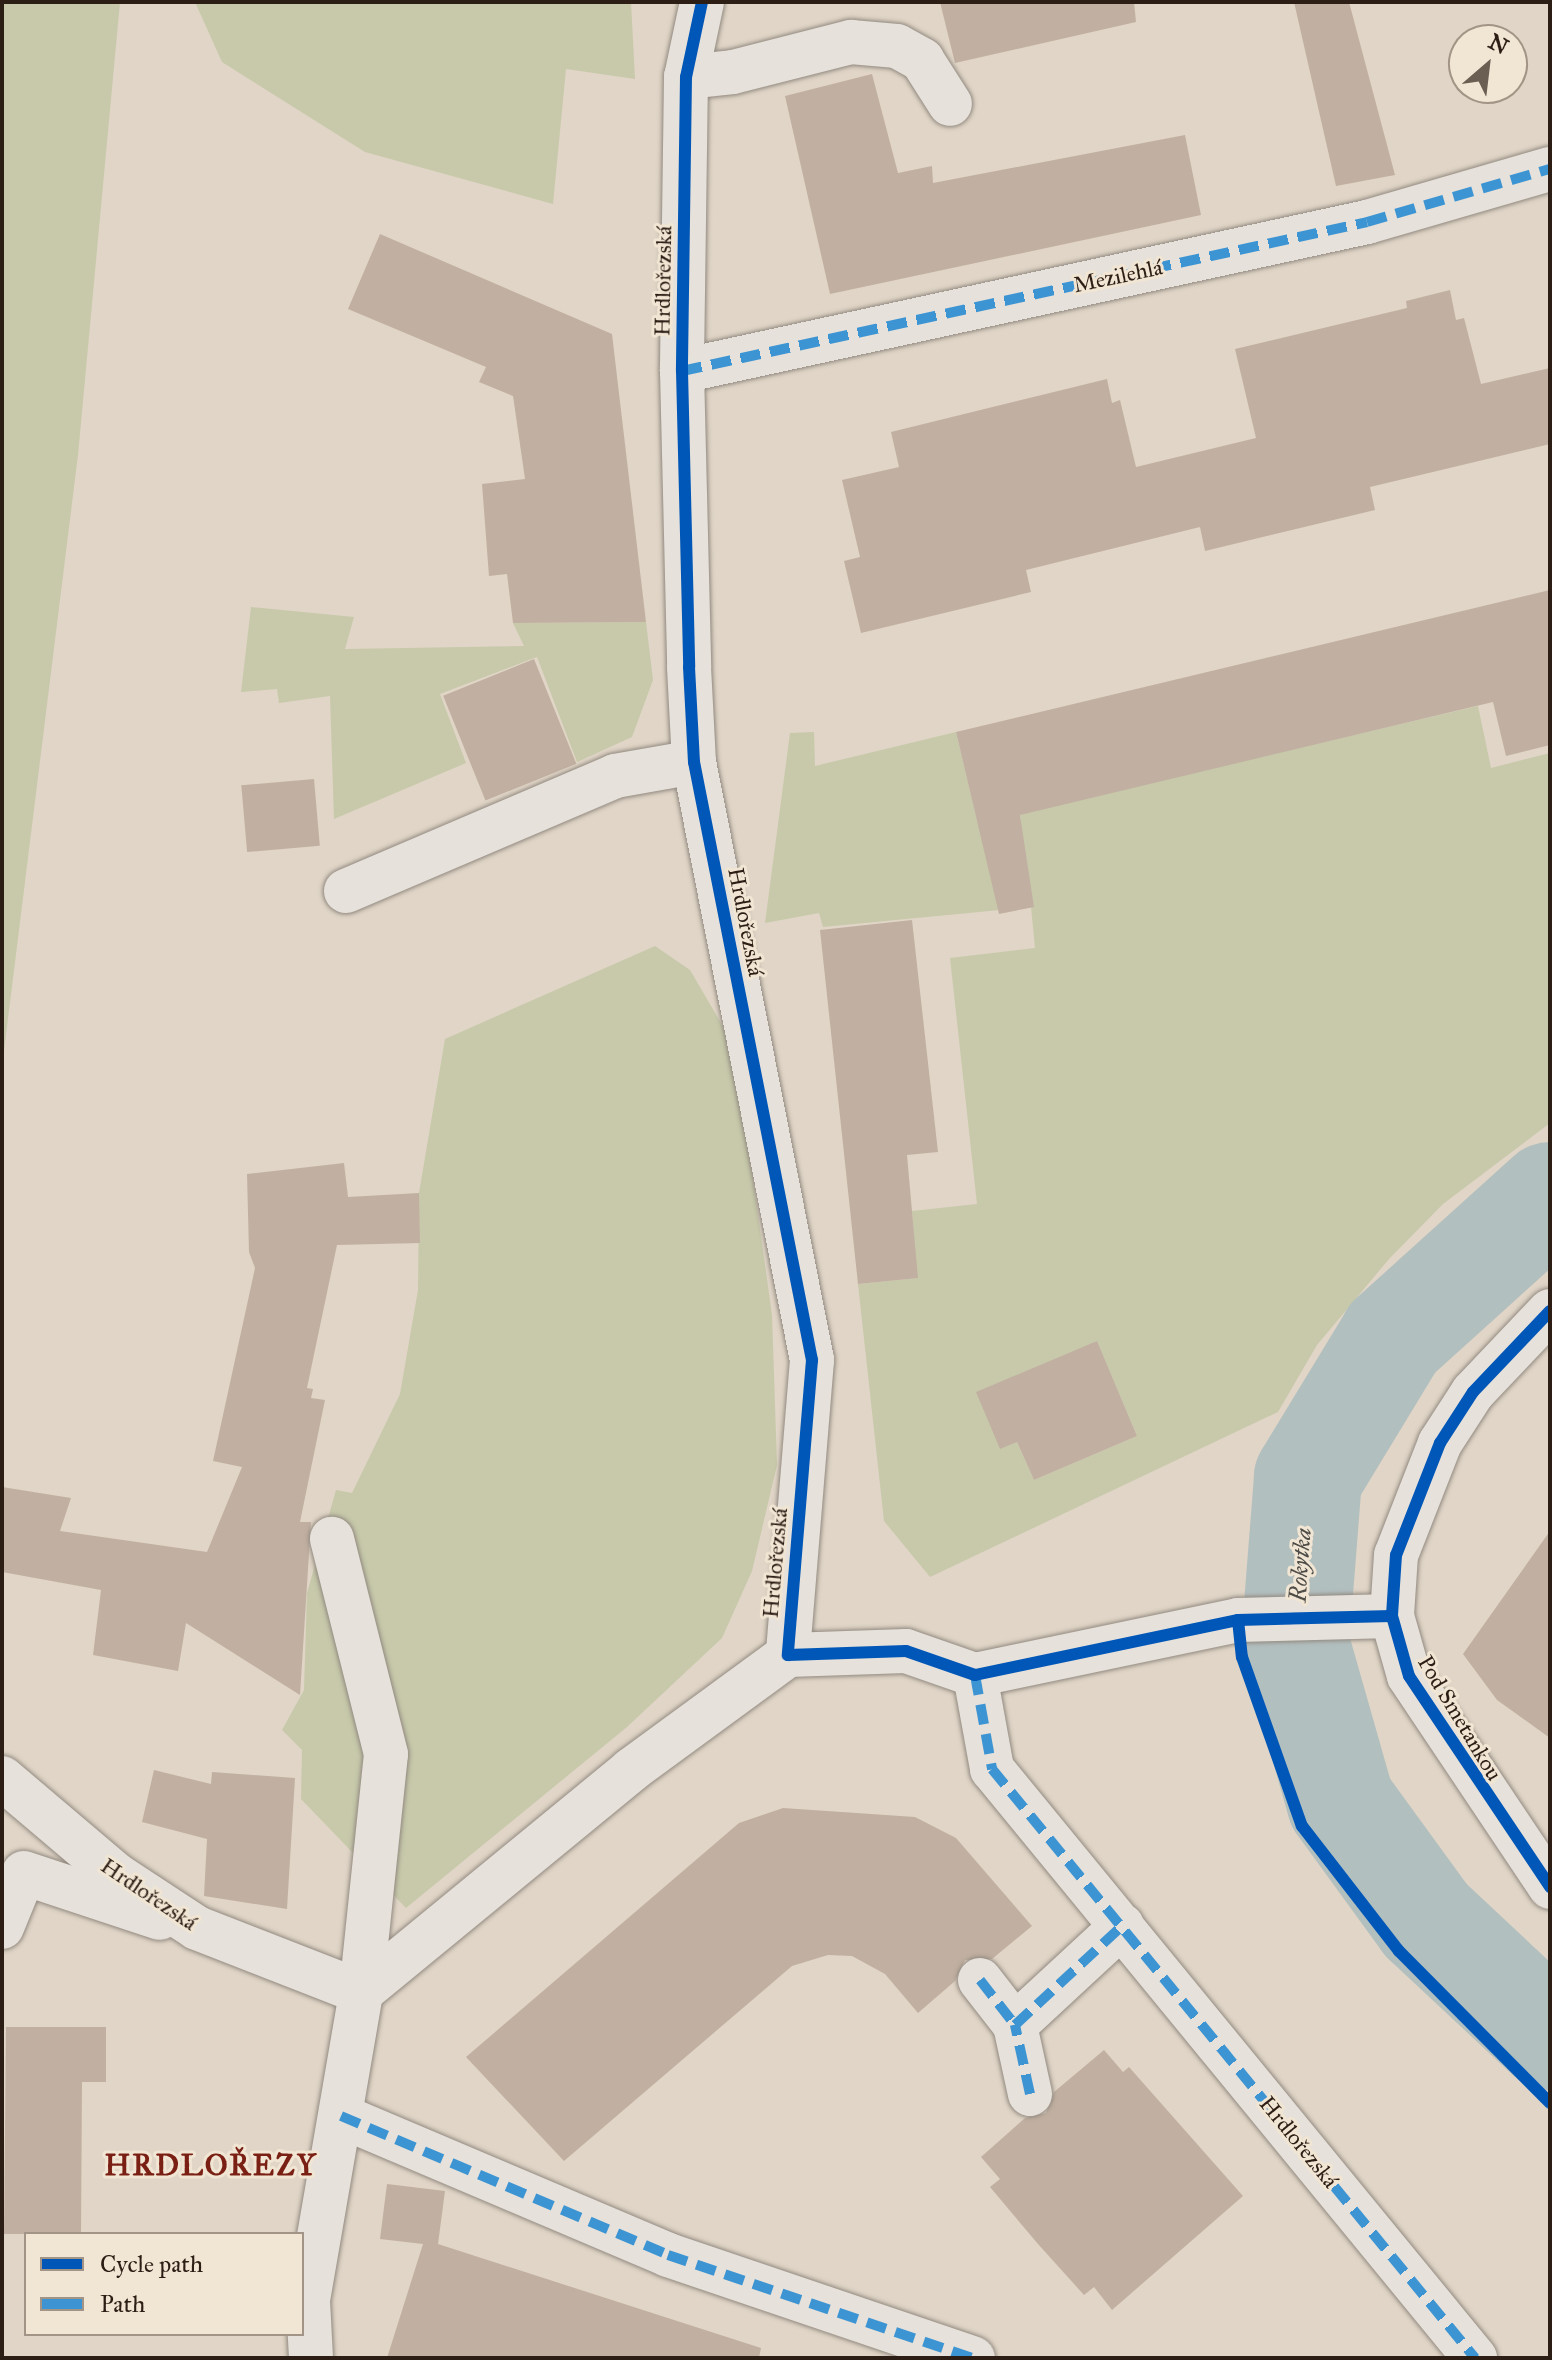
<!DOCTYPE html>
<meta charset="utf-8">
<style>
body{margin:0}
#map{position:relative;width:1552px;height:2360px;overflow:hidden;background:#e0d5c6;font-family:"IM FELL Great Primer",serif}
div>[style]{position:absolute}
.green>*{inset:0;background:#c7c9aa}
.river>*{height:108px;margin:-54px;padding:0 54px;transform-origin:54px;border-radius:54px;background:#b2bfbf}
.building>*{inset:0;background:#c1b0a1;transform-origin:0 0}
.roads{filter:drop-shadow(0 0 2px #928a81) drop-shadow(0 0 2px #928a81)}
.minor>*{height:44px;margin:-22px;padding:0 22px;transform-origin:22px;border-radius:22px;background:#e6e1da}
.quiet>*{height:10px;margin-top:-5px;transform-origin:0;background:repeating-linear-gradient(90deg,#3c94d3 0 20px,transparent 0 30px)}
.cycleway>*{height:12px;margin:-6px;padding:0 6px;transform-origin:6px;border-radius:6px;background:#0057b8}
span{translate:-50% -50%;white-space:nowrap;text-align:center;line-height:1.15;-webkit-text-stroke:6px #f1e5d3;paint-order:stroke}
.street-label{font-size:22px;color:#2c1e15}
.water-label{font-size:24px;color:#4e4c47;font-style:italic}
.district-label{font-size:30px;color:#7a1f14;font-weight:700;letter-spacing:2px}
.frame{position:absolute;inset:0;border:4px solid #2c1e15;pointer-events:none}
.legend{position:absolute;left:24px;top:2232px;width:280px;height:104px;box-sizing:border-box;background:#f1e5d3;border:2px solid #a29587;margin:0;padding:10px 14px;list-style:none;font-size:24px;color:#2c1e15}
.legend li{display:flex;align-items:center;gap:16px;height:40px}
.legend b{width:40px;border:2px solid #a29587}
.north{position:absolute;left:1448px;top:24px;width:80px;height:80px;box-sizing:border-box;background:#f1e5d3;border:2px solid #a29587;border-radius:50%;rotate:28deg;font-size:22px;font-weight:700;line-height:32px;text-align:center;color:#2c1e15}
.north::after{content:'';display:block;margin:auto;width:28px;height:36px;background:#6b5e53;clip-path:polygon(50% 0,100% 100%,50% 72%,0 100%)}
</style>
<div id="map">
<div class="green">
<i style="clip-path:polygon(2px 2px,120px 2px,78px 455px,2px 1067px)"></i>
<i style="clip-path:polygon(195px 2px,631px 2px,635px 79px,566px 69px,553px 204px,365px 152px,222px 62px)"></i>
<i style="clip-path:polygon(251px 607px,354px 617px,345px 649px,524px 646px,513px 623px,646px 622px,653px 680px,632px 737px,577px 762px,537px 657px,440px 694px,466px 763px,334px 819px,330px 696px,279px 703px,277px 689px,241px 692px)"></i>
<i style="clip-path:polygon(evenodd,1478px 706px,1491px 768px,1550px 753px,1550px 1123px,1443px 1204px,1389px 1259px,1317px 1345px,1278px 1412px,930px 1577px,884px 1521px,858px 1284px,917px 1278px,912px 1211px,977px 1204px,950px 958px,1035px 948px,1031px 907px,823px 927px,819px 913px,765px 923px,790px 733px,814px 732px,815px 766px,956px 732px,978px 824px,990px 830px,1021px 822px,1020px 813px,1478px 706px,1097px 1342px,1137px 1436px,1034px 1480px,1017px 1442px,1097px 1342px)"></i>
<i style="clip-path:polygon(655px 946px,690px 970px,731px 1040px,742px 1100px,772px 1315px,777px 1465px,752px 1571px,722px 1638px,627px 1727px,406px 1908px,301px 1799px,302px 1750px,282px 1730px,304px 1690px,307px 1593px,336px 1490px,352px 1493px,400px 1394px,418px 1290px,419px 1193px,445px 1039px)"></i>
</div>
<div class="river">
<i style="left:1550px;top:1196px;width:212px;rotate:137.9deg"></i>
<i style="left:1393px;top:1338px;width:164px;rotate:121.3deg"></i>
<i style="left:1308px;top:1478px;width:165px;rotate:94.5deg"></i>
<i style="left:1295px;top:1642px;width:167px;rotate:74.1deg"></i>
<i style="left:1341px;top:1803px;width:145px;rotate:54deg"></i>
<i style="left:1426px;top:1920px;width:170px;rotate:43.1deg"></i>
</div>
<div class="building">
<i style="clip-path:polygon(940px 2px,1134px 2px,1136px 22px,955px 63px)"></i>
<i style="clip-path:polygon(1294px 2px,1349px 2px,1395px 175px,1336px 186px)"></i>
<i style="clip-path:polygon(872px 74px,898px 173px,932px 166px,933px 183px,1185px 135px,1201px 215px,830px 294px,785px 96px)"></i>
<i style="clip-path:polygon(380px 234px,612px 334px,646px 622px,513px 623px,507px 574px,489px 576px,482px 484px,525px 479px,513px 396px,479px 382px,486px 367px,348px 309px)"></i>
<i style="clip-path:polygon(1450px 290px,1456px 320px,1464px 318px,1481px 384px,1550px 368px,1550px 444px,1370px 487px,1375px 510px,1205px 551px,1200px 527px,1026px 570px,1031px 592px,861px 633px,844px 561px,860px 557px,842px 480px,899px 467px,891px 432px,1107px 379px,1112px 403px,1120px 400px,1136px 467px,1256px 438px,1235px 349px,1407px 308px,1406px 301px)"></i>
<i style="clip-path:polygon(1550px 590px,1550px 745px,1506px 756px,1493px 702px,1020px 815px,1034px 907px,999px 914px,956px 732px)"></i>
<i style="left:534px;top:659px;width:113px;height:98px;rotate:68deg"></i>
<i style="left:314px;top:779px;width:67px;height:73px;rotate:85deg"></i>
<i style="clip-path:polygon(912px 920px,938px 1152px,907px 1155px,918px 1278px,858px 1284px,820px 930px)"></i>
<i style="clip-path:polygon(344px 1163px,348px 1197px,419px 1193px,420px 1243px,337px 1245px,307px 1388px,313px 1389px,311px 1398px,325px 1400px,300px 1522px,311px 1522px,300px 1695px,186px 1623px,178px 1671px,93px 1655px,101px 1590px,2px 1572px,2px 1487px,71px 1498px,60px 1531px,207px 1552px,242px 1467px,213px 1461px,255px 1268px,249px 1252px,247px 1174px)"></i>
<i style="clip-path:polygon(1097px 1341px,1137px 1436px,1034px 1480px,1017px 1442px,1000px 1449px,976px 1392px)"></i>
<i style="clip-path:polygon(1550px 1531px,1550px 1738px,1497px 1700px,1463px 1654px)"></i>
<i style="clip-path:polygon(154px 1770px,211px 1784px,212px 1772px,295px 1778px,287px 1909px,204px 1896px,207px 1839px,142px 1822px)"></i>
<i style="clip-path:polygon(783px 1808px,915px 1817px,956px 1838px,1032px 1926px,992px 1959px,965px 1960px,955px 1981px,918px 2013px,885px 1974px,852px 1956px,828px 1955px,792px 1966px,564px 2161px,466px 2057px,739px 1823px)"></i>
<i style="clip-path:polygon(6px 2027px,106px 2027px,106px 2082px,82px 2082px,81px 2234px,4px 2234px)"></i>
<i style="clip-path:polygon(1104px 2050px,1123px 2072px,1129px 2067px,1243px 2196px,1112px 2310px,1094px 2287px,1084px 2295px,1038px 2244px,990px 2187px,1000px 2179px,981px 2157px,1025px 2118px,1046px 2113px,1054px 2092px)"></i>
<i style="clip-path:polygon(387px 2184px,445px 2191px,438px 2244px,761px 2348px,759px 2358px,387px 2358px,423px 2244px,380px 2239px)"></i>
</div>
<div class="roads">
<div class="minor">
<i style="left:702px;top:2px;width:77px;rotate:102deg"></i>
<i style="left:686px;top:77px;width:294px;rotate:90.8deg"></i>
<i style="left:682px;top:371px;width:296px;rotate:88.6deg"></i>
<i style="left:689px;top:667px;width:95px;rotate:87deg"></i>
<i style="left:694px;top:762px;width:610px;rotate:78.84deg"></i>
<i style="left:812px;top:1360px;width:296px;rotate:94.7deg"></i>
<i style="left:686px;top:77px;width:47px;rotate:-6.1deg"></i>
<i style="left:733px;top:72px;width:122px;rotate:-14.3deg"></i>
<i style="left:851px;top:42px;width:46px;rotate:5deg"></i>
<i style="left:897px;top:46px;width:29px;rotate:29deg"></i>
<i style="left:922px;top:60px;width:52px;rotate:57.5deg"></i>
<i style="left:682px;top:371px;width:701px;rotate:-12.27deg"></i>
<i style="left:1367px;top:222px;width:191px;rotate:-16.2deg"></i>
<i style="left:346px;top:891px;width:293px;rotate:-23.1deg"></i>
<i style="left:615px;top:776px;width:80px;rotate:-10deg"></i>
<i style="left:1550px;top:1311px;width:112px;rotate:133.5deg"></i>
<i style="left:1473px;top:1392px;width:61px;rotate:122.9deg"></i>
<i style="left:1440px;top:1443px;width:120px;rotate:111.4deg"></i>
<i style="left:1396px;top:1555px;width:61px;rotate:93.8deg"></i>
<i style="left:1392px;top:1616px;width:62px;rotate:74.2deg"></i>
<i style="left:1409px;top:1676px;width:254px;rotate:56.2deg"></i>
<i style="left:975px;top:1675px;width:96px;rotate:79.7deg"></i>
<i style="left:992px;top:1769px;width:762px;rotate:50.65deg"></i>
<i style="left:975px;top:1675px;width:269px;rotate:-11.8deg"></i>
<i style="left:1238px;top:1620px;width:154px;rotate:-1.5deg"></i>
<i style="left:2px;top:1778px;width:148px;rotate:40.3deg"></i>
<i style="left:115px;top:1874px;width:98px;rotate:33.4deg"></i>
<i style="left:197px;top:1928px;width:176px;rotate:21.3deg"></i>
<i style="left:361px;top:1992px;width:239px;rotate:-84deg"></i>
<i style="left:386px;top:1754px;width:222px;rotate:-104.1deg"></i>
<i style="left:2px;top:1927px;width:58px;rotate:-67.8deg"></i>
<i style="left:24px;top:1873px;width:143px;rotate:18.3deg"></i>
<i style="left:980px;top:1980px;width:57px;rotate:52.1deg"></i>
<i style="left:1030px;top:2094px;width:71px;rotate:-102.3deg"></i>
<i style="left:1015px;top:2025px;width:146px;rotate:-42.8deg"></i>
<i style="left:341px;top:2116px;width:355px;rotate:23deg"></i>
<i style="left:668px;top:2255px;width:322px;rotate:18.7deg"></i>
<i style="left:311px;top:2358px;width:58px;rotate:-93deg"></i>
<i style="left:308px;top:2300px;width:313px;rotate:-80.2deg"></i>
<i style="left:361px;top:1992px;width:350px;rotate:-39.4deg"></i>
<i style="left:631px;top:1770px;width:195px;rotate:-36.2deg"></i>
<i style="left:788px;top:1655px;width:118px;rotate:-1.9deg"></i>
<i style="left:906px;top:1651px;width:73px;rotate:19.2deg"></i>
</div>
</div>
<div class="quiet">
<i style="left:682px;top:371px;width:701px;rotate:-12.27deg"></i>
<i style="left:1367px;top:222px;width:191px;rotate:-16.2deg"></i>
<i style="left:975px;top:1675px;width:96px;rotate:79.7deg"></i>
<i style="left:992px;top:1769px;width:762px;rotate:50.65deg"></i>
<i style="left:980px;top:1980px;width:57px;rotate:52.1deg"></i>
<i style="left:1030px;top:2094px;width:71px;rotate:-102.3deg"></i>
<i style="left:1015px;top:2025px;width:146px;rotate:-42.8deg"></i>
<i style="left:341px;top:2116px;width:355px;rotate:23deg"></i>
<i style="left:668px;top:2255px;width:322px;rotate:18.7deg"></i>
</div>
<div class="cycleway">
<i style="left:702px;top:2px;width:77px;rotate:102deg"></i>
<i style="left:686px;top:77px;width:294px;rotate:90.8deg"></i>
<i style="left:682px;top:371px;width:296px;rotate:88.6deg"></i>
<i style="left:689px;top:667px;width:95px;rotate:87deg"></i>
<i style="left:694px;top:762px;width:610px;rotate:78.84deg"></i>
<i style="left:812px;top:1360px;width:296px;rotate:94.7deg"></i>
<i style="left:788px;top:1655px;width:118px;rotate:-1.9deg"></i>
<i style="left:906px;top:1651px;width:73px;rotate:19.2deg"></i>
<i style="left:975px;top:1675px;width:269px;rotate:-11.8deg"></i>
<i style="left:1238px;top:1620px;width:154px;rotate:-1.5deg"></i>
<i style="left:1550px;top:1311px;width:112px;rotate:133.5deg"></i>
<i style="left:1473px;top:1392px;width:61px;rotate:122.9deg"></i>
<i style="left:1440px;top:1443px;width:120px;rotate:111.4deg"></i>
<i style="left:1396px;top:1555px;width:61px;rotate:93.8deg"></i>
<i style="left:1392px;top:1616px;width:62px;rotate:74.2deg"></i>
<i style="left:1409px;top:1676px;width:254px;rotate:56.2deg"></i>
<i style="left:1238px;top:1620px;width:37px;rotate:84deg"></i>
<i style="left:1242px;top:1657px;width:179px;rotate:70.5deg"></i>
<i style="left:1302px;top:1826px;width:158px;rotate:52.2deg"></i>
<i style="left:1399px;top:1951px;width:214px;rotate:45.2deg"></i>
</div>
<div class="street-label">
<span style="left:1118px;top:276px;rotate:-12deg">Mezilehlá</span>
<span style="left:663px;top:281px;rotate:-89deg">Hrdlořezská</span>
<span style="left:746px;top:922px;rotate:79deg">Hrdlořezská</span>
<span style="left:775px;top:1563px;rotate:-85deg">Hrdlořezská</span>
<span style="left:1460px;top:1718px;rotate:59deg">Pod Smetankou</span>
<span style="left:149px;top:1894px;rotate:34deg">Hrdlořezská</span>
<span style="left:1299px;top:2142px;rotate:51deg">Hrdlořezská</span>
</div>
<div class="water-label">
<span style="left:1301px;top:1565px;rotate:-86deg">Rokytka</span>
</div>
<div class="district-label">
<span style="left:211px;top:2165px">HRDLOŘEZY</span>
</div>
<div class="frame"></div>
<ul class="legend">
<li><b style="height:10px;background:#0057b8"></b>Cycle path</li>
<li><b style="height:10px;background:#3c94d3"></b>Path</li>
</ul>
<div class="north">N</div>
</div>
